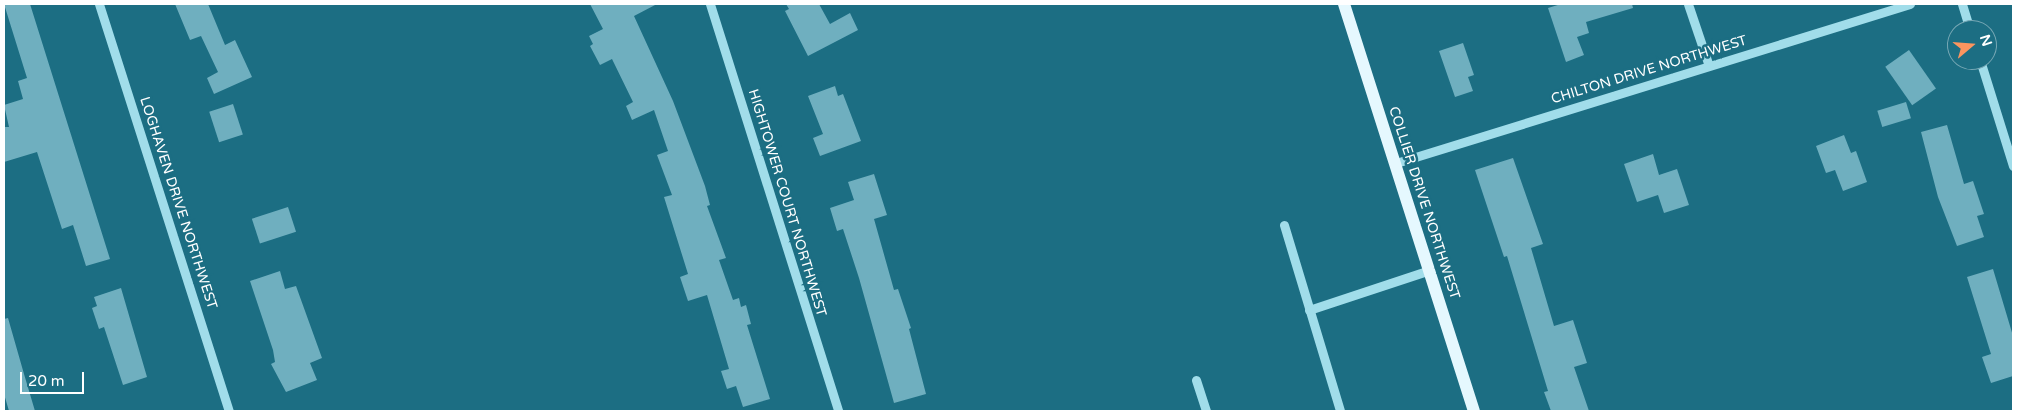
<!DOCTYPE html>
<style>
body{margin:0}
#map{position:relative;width:2017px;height:415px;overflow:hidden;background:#1c6e83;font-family:"Varela Round",sans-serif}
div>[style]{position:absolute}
.building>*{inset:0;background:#6fafbf;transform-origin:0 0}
.minor>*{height:9px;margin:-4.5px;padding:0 4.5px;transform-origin:4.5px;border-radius:4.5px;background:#a1ddea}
.major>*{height:12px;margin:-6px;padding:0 6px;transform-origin:6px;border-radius:6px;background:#e5f8fe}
span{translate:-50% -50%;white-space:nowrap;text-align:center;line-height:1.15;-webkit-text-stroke:5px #1c6e83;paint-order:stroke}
.street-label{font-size:14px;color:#fff}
.frame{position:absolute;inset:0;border:5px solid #fff;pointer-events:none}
.north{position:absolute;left:1947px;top:20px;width:50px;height:50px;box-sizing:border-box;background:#1c6e83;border:1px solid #77a8b5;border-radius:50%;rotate:72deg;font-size:14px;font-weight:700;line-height:20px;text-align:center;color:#fff}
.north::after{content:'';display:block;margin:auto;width:18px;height:22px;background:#fb955f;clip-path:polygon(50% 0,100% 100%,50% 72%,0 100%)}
.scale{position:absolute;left:20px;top:372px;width:64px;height:22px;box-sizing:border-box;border:2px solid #fff;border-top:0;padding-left:6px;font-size:15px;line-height:18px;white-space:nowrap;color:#fff;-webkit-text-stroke:4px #1c6e83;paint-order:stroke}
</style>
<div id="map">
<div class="building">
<i style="clip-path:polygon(4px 4px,30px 4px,110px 259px,86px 266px,73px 225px,62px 229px,37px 152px,4px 162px,4px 127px,9px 127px,4px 105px,23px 99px,18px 81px,27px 78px)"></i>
<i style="clip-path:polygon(175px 4px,208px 4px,225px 45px,235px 40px,252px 77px,214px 94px,207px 78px,218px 72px,201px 36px,190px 40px)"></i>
<i style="clip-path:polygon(590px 4px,657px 4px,634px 16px,673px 101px,705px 186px,710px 205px,707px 206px,726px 258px,719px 260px,733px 300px,739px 298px,741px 307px,746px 305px,751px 324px,747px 325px,770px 399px,743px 407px,736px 386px,727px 389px,721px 371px,729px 369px,707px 295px,688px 301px,680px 277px,688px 274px,664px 197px,672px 195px,657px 155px,668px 151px,654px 110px,632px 120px,626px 106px,633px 102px,612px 59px,600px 65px,590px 46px,593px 44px,589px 36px,603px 29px)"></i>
<i style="clip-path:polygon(786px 4px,819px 4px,830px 24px,850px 13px,858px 30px,808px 56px,785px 11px,789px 9px)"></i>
<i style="clip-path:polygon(1561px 4px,1632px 4px,1633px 8px,1586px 22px,1589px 33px,1577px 37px,1584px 55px,1566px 62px,1548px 8px)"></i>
<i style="clip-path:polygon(1463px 43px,1474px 75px,1468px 77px,1473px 91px,1455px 97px,1439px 51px)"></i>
<i style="left:1909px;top:50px;width:47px;height:29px;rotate:55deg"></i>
<i style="clip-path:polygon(835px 86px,838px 96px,843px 94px,861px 141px,820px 156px,813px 138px,823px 134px,808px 96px)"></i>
<i style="left:1906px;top:102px;width:17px;height:30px;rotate:73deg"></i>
<i style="left:233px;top:104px;width:32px;height:25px;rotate:72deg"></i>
<i style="clip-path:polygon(1947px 125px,1964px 184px,1973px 181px,1984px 214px,1977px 216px,1984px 237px,1957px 246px,1938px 197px,1921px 132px)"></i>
<i style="clip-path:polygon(1844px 135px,1851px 153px,1856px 151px,1867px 182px,1843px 191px,1835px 170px,1826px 173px,1816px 146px)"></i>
<i style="clip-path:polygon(1653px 154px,1659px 175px,1677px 169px,1689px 205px,1664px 213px,1658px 195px,1637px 202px,1624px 164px)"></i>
<i style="clip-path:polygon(1513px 158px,1543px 244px,1531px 248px,1554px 326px,1573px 320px,1587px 363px,1574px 367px,1589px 411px,1551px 411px,1544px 392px,1548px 391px,1507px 256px,1504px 257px,1475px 170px)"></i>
<i style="clip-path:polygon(874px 174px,887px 215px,874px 219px,894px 290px,898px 289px,911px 328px,909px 329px,926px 394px,894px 403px,859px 278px,843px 229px,837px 231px,830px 208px,854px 200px,848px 182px)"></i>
<i style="left:288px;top:207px;width:26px;height:38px;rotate:72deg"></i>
<i style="clip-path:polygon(1993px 269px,2013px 336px,2013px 376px,1991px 383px,1982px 357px,1991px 354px,1967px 277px)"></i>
<i style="clip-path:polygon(280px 271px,285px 289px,296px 286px,322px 358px,310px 363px,317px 380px,286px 392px,271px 364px,275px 362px,273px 350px,250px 281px)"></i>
<i style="clip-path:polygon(121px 288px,147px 377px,123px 385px,104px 327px,99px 329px,92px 308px,97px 306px,94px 297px)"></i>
<i style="clip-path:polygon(8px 318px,24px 374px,35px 411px,9px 411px,4px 394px,4px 319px)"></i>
</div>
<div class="minor">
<i style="left:99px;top:4px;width:427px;rotate:72.3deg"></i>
<i style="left:710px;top:4px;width:427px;rotate:72.5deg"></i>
<i style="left:1688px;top:4px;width:65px;rotate:71.3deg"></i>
<i style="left:1962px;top:4px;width:27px;rotate:73deg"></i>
<i style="left:1980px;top:60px;width:111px;rotate:72.7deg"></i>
<i style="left:1396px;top:163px;width:538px;rotate:-17.19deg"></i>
<i style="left:1284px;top:225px;width:194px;rotate:73.2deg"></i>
<i style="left:1309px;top:310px;width:127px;rotate:-18.3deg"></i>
<i style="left:1196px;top:380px;width:33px;rotate:72deg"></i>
</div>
<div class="major">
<i style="left:1344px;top:4px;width:427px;rotate:72.3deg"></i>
</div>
<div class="street-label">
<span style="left:1649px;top:70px;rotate:-17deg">CHILTON DRIVE NORTHWEST</span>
<span style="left:178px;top:203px;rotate:72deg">LOGHAVEN DRIVE NORTHWEST</span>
<span style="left:787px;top:203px;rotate:73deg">HIGHTOWER COURT NORTHWEST</span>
<span style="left:1424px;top:203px;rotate:72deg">COLLIER DRIVE NORTHWEST</span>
</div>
<div class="frame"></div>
<div class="north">N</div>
<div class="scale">20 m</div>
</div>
